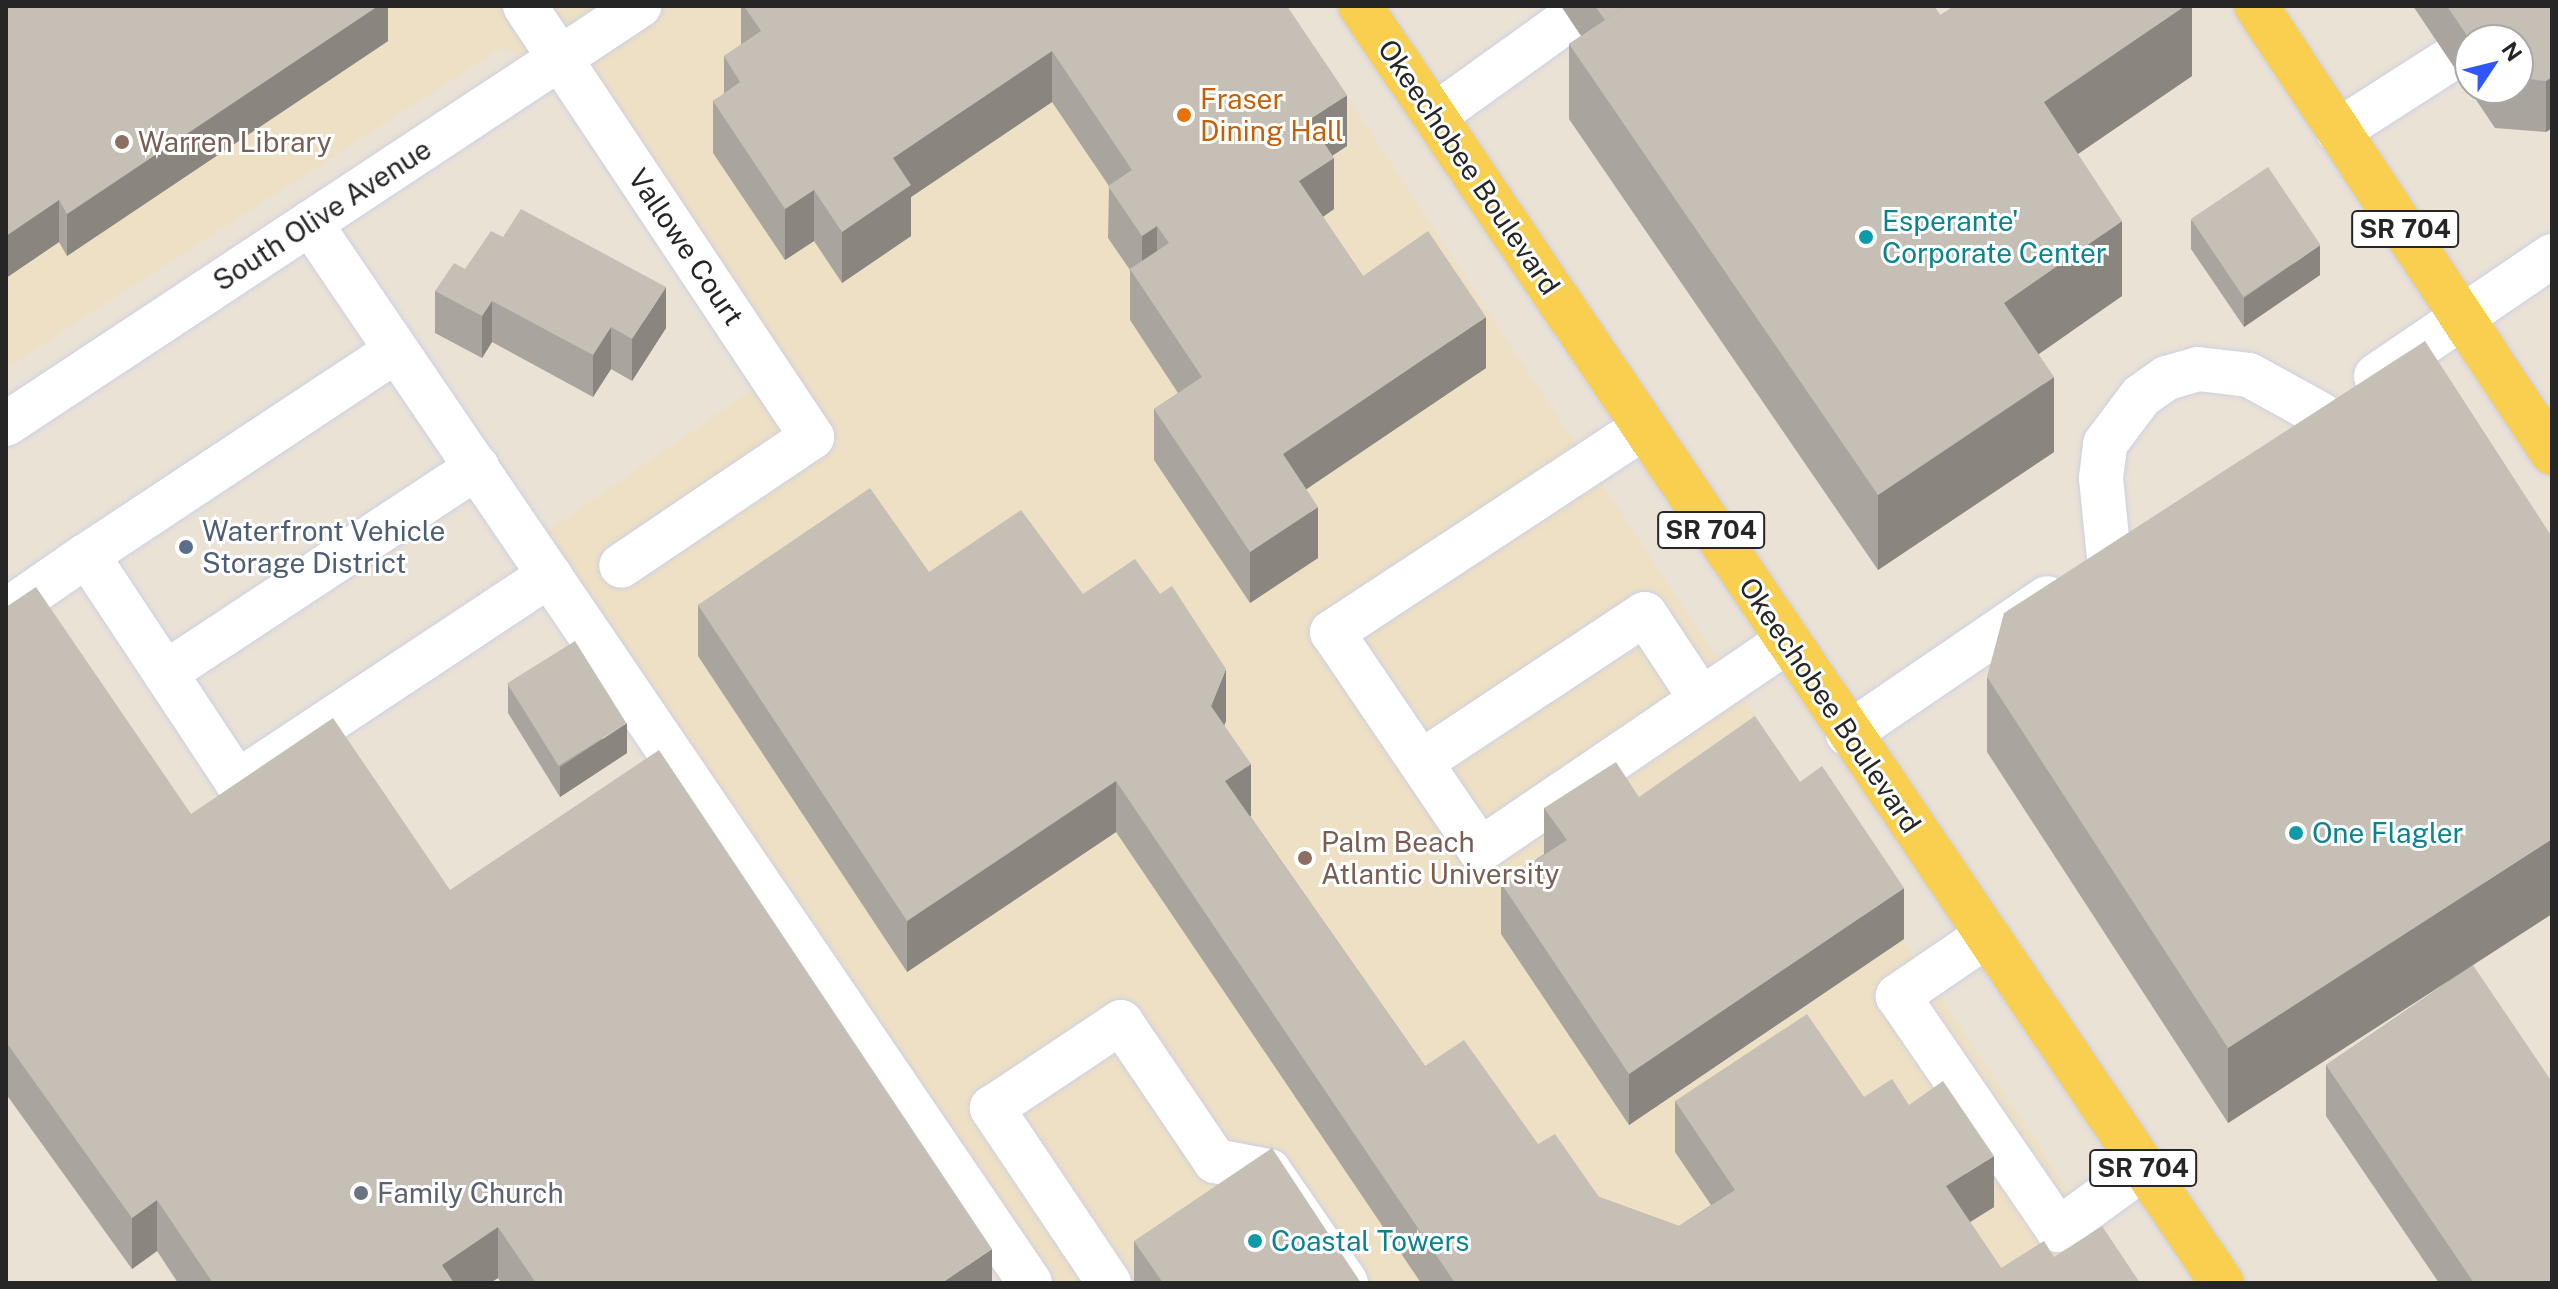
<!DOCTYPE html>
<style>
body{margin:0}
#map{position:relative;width:2558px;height:1289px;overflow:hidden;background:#ebe2d6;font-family:"Public Sans",sans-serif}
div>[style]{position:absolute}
.education>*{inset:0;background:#eee0c4}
.roads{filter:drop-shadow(0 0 2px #ccd0e1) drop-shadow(0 0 2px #ccd0e1)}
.minor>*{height:44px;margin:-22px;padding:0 22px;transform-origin:22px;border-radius:22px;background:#fff}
.major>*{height:44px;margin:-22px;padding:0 22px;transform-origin:22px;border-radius:22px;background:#f8cf4e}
.wall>*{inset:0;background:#a9a49d}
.shaded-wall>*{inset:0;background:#8a867f}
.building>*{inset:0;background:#c5bfb6;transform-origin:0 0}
.dots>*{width:22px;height:22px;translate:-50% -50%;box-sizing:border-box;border:4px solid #fff;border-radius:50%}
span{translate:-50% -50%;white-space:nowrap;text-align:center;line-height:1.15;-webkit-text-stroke:6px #fff;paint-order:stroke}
.shield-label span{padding:2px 6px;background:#fff;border:2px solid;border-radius:6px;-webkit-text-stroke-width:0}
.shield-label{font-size:26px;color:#262626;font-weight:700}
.food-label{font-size:28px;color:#c56008}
.left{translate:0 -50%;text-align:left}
.education-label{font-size:28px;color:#785e54}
.street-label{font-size:28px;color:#262626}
.culture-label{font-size:28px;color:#0d838f}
.service-label{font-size:28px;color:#4e5e75}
.worship-label{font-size:28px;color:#5b616d}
.frame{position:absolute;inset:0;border:8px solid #262626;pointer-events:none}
.north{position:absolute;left:2454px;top:24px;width:80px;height:80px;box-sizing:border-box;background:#fff;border:2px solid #a8a8a8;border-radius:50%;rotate:55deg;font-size:22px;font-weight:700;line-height:32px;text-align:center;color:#262626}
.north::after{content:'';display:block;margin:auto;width:28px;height:36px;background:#2f57ff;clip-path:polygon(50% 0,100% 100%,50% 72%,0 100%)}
</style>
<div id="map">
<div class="education">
<i style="clip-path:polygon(6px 6px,1287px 6px,2129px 1283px,1047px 1283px,542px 535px,787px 366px,595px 82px,501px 48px,6px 368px)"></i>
</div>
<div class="roads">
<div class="minor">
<i style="left:525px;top:6px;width:518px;rotate:56.34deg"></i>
<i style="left:812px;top:437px;width:230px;rotate:146deg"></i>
<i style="left:1434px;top:116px;width:166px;rotate:-35.7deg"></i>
<i style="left:2338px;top:131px;width:132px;rotate:-32.6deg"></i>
<i style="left:310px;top:223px;width:1281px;rotate:55.81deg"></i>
<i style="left:394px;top:352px;width:368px;rotate:146.5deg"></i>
<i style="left:87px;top:555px;width:272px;rotate:56.5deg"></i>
<i style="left:237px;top:782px;width:375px;rotate:-33.5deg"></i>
<i style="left:2376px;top:376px;width:213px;rotate:-34.3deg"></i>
<i style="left:6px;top:424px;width:759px;rotate:-33.44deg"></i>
<i style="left:1643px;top:428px;width:372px;rotate:146.7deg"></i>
<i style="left:1332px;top:632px;width:263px;rotate:55.8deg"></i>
<i style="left:1480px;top:850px;width:370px;rotate:-34.2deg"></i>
<i style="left:2109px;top:557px;width:79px;rotate:-95.8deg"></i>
<i style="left:2101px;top:478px;width:34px;rotate:-83deg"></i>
<i style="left:2105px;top:444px;width:60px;rotate:-53.1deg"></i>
<i style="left:2141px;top:396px;width:32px;rotate:-35deg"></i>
<i style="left:2167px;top:378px;width:32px;rotate:-16deg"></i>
<i style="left:2198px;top:369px;width:51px;rotate:6.7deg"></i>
<i style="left:2249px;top:375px;width:81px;rotate:28.8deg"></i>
<i style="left:6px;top:611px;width:98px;rotate:-34.7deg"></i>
<i style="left:165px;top:673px;width:374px;rotate:-33.4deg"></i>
<i style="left:1848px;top:734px;width:241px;rotate:-34.3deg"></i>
<i style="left:1421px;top:762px;width:268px;rotate:-33.5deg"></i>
<i style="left:1645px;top:614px;width:102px;rotate:56.6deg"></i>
<i style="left:1986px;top:936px;width:107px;rotate:145.7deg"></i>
<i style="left:1898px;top:996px;width:283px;rotate:55.6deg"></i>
<i style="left:2058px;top:1230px;width:105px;rotate:-36.1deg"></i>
<i style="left:1109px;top:1283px;width:211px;rotate:-123.8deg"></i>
<i style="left:992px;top:1108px;width:155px;rotate:-33.7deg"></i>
<i style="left:1121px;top:1022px;width:168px;rotate:55.9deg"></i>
<i style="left:1215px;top:1161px;width:55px;rotate:10.5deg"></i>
<i style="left:1269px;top:1171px;width:136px;rotate:55.5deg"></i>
</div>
<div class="major">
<i style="left:1360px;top:6px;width:1541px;rotate:55.98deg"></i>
<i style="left:2256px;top:6px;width:536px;rotate:56.49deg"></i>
</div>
</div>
<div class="wall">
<i style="clip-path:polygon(6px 6px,388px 6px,388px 41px,67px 256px,59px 242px,6px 278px)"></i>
<i style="clip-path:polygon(741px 6px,1287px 6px,1347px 146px,1333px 155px,1334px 209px,1323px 217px,1363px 276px,1486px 368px,1306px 489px,1318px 558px,1250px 603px,1154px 460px,1154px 409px,1178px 393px,1130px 320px,1130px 270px,1108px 238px,1109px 186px,1052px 102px,911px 197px,911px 236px,842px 283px,814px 241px,785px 260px,713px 153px,713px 101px,724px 94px,724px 56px,741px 45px)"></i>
<i style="clip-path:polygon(1561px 6px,1934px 6px,1940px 15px,2192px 6px,2192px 76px,2078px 154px,2122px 296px,2039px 354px,2054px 452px,1878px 570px,1569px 119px,1569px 44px,1581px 36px)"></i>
<i style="clip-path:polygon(evenodd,2413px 6px,2552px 6px,2552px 128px,2546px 132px,2495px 128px,2413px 6px,2470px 40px,2518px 40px,2518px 88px,2470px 88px,2470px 40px)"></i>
<i style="clip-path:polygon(2191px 220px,2320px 275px,2244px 327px,2191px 249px)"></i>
<i style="clip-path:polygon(465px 269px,666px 328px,632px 381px,611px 369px,593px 397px,492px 342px,482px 358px,435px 333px,435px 291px)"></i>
<i style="clip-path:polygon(929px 572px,1083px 594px,1226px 721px,1224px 725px,1251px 816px,1250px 816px,1425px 1066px,1538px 1144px,1599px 1197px,1679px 1226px,1711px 1205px,1675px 1152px,1675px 1101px,1864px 1097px,1909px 1105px,1994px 1207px,1970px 1222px,2001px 1268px,2054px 1257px,2140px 1283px,1421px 1283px,1116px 832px,907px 972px,698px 656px,698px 605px)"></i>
<i style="clip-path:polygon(6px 607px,191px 814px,450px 890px,992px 1283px,501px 1283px,498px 1278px,490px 1283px,178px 1283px,157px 1251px,132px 1269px,6px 1094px)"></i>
<i style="clip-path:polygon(1987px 677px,2552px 914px,2473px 965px,2552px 1283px,2439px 1283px,2326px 1116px,2326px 1065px,2458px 975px,2228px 1123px,1987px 752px)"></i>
<i style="clip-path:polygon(508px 684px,627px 753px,560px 797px,508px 713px)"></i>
<i style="clip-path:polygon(1639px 797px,1904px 939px,1629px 1125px,1501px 934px,1501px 883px,1544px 854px,1544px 808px)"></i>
<i style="clip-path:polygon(1134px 1241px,1361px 1283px,1134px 1283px)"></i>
</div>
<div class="shaded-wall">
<i style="clip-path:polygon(378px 6px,388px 6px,388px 41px,67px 256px,67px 214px)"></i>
<i style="clip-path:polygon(2185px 6px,2192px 6px,2192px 76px,2044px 177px,2044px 102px)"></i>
<i style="clip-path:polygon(1052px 51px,1052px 102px,911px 197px,911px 236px,842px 283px,842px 232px,893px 158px)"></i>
<i style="clip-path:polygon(2552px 77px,2552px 128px,2546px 132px,2546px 81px)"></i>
<i style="clip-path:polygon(1347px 95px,1347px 146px,1309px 171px,1309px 120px)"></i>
<i style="clip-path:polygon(1334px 158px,1334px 209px,1299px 233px,1299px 181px)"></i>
<i style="clip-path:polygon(814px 190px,814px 241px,785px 260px,785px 209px)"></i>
<i style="clip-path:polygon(59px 200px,59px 242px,6px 278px,6px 236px)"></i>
<i style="clip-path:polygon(2122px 221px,2122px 296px,2004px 378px,2004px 303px)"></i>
<i style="clip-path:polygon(1157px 226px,1157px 277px,1142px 287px,1142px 236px)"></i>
<i style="clip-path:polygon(2320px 245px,2320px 275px,2244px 327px,2244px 298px)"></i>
<i style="clip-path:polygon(666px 287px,666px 328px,632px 381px,632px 339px)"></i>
<i style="clip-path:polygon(492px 301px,492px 342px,482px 358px,482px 316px)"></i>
<i style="clip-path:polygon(1486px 317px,1486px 368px,1283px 505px,1283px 454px)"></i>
<i style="clip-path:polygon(611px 327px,611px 369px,593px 397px,593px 355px)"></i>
<i style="clip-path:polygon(2054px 377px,2054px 452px,1878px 570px,1878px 495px)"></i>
<i style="clip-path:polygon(1318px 507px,1318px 558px,1250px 603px,1250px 552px)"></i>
<i style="clip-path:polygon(1226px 669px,1226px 721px,1211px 757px,1211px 706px)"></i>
<i style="clip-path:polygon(627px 723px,627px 753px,560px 797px,560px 767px)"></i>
<i style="clip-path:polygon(1251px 764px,1251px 816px,1225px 832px,1225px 781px)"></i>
<i style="clip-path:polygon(1116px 781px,1116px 832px,907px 972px,907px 921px)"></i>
<i style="clip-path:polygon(2552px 839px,2552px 914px,2228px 1123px,2228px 1048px)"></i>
<i style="clip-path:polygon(1904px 888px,1904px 939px,1629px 1125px,1629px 1074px)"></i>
<i style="clip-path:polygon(1994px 1156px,1994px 1207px,1946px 1237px,1946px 1186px)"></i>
<i style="clip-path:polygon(157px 1200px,157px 1251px,132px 1269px,132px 1218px)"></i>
<i style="clip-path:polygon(498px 1227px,498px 1278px,490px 1283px,442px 1283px,442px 1265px)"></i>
<i style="clip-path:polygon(992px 1249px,992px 1283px,942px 1283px)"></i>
</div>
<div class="building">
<i style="clip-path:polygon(6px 6px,378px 6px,67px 214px,59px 200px,6px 236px)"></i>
<i style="clip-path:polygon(744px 6px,1287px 6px,1347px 95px,1309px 120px,1334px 158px,1299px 181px,1363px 276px,1428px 231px,1486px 317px,1283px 454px,1318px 507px,1250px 552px,1154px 409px,1202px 377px,1130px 269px,1169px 243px,1157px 226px,1142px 236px,1108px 186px,1132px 170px,1052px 51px,893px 158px,911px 185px,842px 232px,814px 190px,785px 209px,713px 101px,740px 82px,724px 56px,761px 31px)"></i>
<i style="clip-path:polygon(1595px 6px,1626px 6px,1605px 20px)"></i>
<i style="clip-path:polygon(1626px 6px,1934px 6px,1940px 15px,1954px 6px,2185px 6px,2044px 102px,2122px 221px,2004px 303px,2054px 377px,1878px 495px,1569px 44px)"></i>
<i style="clip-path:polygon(2447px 6px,2552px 6px,2552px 77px,2546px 81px,2518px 78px,2518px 40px,2470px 40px)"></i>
<i style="left:2268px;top:167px;width:94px;height:93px;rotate:56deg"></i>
<i style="clip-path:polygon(521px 209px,666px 287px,632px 339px,611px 327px,593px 355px,492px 301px,482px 316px,435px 291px,454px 263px,465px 269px,491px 231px,503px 237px)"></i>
<i style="clip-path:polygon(2425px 341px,2552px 537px,2552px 839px,2228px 1048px,1987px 677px,2004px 613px)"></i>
<i style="clip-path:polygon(870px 488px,929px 572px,1021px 510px,1083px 594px,1135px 559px,1160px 594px,1172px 586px,1226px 669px,1211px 706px,1251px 764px,1225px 781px,1425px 1066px,1464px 1040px,1538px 1144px,1555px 1134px,1599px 1197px,1679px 1226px,1735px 1190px,1675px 1101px,1807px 1014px,1864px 1097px,1892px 1079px,1909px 1105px,1943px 1081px,1994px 1156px,1946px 1186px,2001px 1268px,2044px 1241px,2054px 1257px,2102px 1226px,2140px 1283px,1455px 1283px,1116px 781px,907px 921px,698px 605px)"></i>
<i style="clip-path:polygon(36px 587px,191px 814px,333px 718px,450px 890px,659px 750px,992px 1249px,942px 1283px,536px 1283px,498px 1227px,442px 1265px,454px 1283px,213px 1283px,157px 1200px,132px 1218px,6px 1042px,6px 607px)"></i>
<i style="left:575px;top:641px;width:97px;height:80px;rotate:58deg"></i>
<i style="clip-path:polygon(1755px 716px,1800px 782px,1822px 766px,1904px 888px,1629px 1074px,1501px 883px,1567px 840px,1544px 808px,1616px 762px,1639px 797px)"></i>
<i style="clip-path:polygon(2473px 965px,2552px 1082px,2552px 1283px,2474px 1283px,2326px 1065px)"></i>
<i style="clip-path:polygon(1272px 1148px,1361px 1283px,1163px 1283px,1134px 1241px)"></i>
</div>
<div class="dots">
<i style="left:1184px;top:115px;background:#e8710a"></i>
<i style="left:122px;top:142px;background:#8d6e63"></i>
<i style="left:1866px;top:237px;background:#0f9aa8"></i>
<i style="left:186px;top:547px;background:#5c6f8a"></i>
<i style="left:2296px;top:833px;background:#0f9aa8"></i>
<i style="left:1305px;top:858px;background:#8d6e63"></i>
<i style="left:361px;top:1193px;background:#6b7280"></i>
<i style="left:1255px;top:1241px;background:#0f9aa8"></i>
</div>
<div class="shield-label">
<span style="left:2405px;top:229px">SR 704</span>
<span style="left:1711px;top:530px">SR 704</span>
<span style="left:2143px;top:1168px">SR 704</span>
</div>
<div class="food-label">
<span class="left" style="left:1200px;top:115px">Fraser<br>Dining Hall</span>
</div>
<div class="education-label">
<span class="left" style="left:138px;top:142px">Warren Library</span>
<span class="left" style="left:1321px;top:858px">Palm Beach<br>Atlantic University</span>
</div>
<div class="street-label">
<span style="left:1469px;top:167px;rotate:56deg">Okeechobee Boulevard</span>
<span style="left:322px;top:215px;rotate:-33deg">South Olive Avenue</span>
<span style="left:686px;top:247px;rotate:56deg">Vallowe Court</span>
<span style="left:1830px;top:705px;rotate:56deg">Okeechobee Boulevard</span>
</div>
<div class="culture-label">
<span class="left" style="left:1882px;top:237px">Esperante'<br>Corporate Center</span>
<span class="left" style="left:2312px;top:833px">One Flagler</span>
<span class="left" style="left:1271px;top:1241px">Coastal Towers</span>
</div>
<div class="service-label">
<span class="left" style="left:202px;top:547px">Waterfront Vehicle<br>Storage District</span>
</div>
<div class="worship-label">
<span class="left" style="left:377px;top:1193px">Family Church</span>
</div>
<div class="frame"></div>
<div class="north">N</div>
</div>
